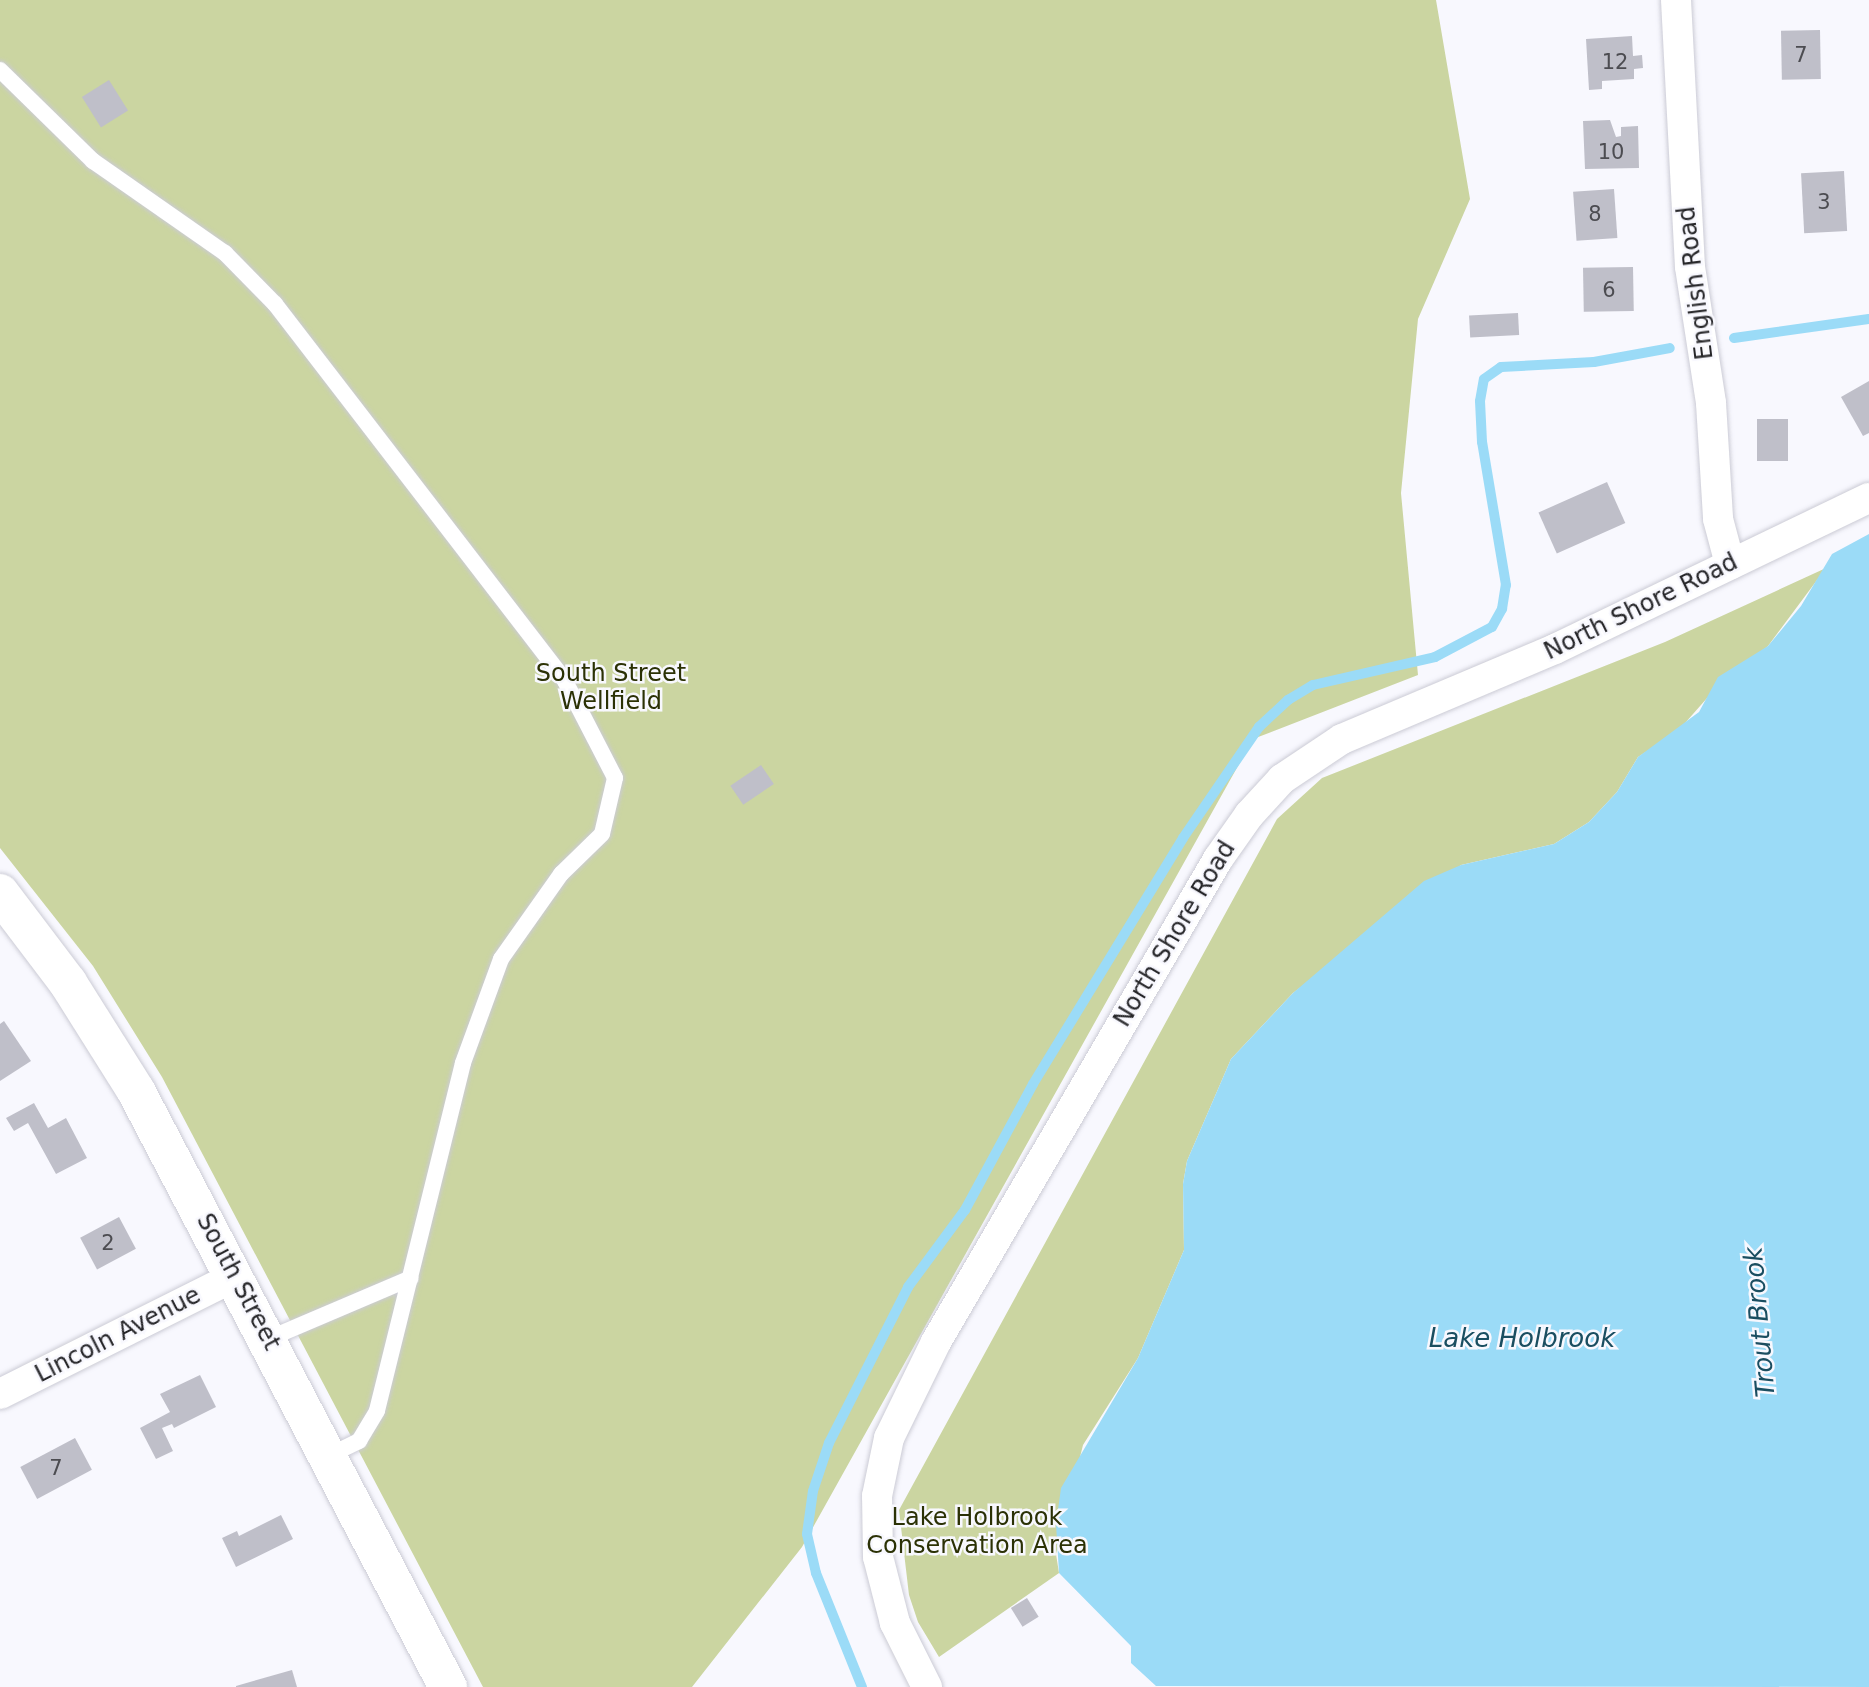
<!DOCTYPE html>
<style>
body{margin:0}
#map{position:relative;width:1869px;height:1687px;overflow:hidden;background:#f8f8fe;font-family:"DejaVu Sans",sans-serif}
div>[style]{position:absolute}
.green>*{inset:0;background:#cbd5a1}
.water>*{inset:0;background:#9bdbf7}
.stream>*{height:10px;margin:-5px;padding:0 5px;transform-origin:5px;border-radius:5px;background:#9bdbf7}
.building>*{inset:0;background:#bfbfc9;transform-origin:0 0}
.roads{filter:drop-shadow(0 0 2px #cbcbd5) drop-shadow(0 0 2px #cbcbd5)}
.lane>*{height:16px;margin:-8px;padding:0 8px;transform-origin:8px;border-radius:8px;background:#fff}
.street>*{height:30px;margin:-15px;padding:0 15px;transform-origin:15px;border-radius:15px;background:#fff}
.secondary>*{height:38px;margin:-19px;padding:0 19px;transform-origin:19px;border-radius:19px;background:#fff}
span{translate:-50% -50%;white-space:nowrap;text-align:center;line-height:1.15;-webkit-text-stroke:5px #f8f8fe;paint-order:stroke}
.number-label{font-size:21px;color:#4c4c51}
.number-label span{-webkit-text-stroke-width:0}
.street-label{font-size:24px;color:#262629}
.park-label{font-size:24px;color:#2b3105}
.water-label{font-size:26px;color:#1a4e61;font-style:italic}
</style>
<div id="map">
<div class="green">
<i style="clip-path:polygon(0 0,1436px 0,1470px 199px,1418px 319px,1401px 493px,1418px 675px,1253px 739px,802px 1547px,692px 1687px,483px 1687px,162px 1077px,93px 966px,0 848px)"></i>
<i style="clip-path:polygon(1826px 568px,1768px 646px,1708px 697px,1678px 731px,1638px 757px,1617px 792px,1589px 822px,1554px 844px,1461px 865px,1293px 993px,1231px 1059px,1187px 1161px,1183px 1184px,1184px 1250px,1138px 1358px,1083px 1445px,1056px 1554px,1059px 1573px,939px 1657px,918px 1622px,909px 1595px,899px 1510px,1277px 819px,1322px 778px,1665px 642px)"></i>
</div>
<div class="water">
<i style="clip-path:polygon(1869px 534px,1869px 1687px,1156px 1686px,1131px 1663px,1131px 1646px,1059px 1573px,1056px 1524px,1061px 1488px,1138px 1358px,1184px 1250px,1183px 1184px,1187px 1161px,1231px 1059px,1293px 993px,1424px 881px,1461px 865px,1554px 844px,1589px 822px,1617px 792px,1638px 757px,1699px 712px,1718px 677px,1768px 646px,1801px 606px,1832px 554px)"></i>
</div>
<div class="stream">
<i style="left:1734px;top:338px;width:136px;rotate:-8deg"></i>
<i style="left:862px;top:1687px;width:123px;rotate:-112deg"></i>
<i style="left:816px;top:1573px;width:40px;rotate:-103deg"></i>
<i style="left:807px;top:1534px;width:43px;rotate:-82.1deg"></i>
<i style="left:813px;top:1491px;width:51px;rotate:-71.6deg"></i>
<i style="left:829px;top:1443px;width:175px;rotate:-63.1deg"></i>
<i style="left:908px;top:1287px;width:96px;rotate:-53.5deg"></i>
<i style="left:965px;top:1210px;width:143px;rotate:-61.6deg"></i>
<i style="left:1033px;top:1084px;width:288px;rotate:-58.6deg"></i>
<i style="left:1183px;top:838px;width:135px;rotate:-55.6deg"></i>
<i style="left:1259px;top:727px;width:40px;rotate:-43deg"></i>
<i style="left:1288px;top:700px;width:29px;rotate:-31deg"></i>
<i style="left:1313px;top:685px;width:125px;rotate:-12.9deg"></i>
<i style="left:1435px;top:657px;width:64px;rotate:-27.8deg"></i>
<i style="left:1492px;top:627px;width:21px;rotate:-61deg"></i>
<i style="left:1502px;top:609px;width:24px;rotate:-81deg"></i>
<i style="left:1506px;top:585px;width:145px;rotate:-99.5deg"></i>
<i style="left:1482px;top:442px;width:41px;rotate:-92.8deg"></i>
<i style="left:1480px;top:401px;width:22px;rotate:-80deg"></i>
<i style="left:1484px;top:379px;width:21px;rotate:-35deg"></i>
<i style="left:1501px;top:367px;width:93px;rotate:-3.1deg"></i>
<i style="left:1594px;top:362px;width:77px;rotate:-10.4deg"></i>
</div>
<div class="building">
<i style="left:1820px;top:30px;width:49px;height:39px;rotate:89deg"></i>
<i style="clip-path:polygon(1632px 36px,1633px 56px,1642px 55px,1643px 68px,1634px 69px,1634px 79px,1602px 81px,1602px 89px,1589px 90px,1586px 39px)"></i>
<i style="left:109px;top:80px;width:36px;height:32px;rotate:58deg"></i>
<i style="clip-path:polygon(1610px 120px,1616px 137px,1621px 136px,1621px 127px,1638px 126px,1639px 168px,1585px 169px,1583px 121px)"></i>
<i style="left:1844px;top:171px;width:60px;height:43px;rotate:87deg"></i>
<i style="left:1614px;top:189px;width:49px;height:41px;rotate:86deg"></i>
<i style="left:1633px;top:267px;width:44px;height:50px;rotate:89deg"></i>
<i style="left:1518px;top:313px;width:22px;height:49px;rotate:87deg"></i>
<i style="clip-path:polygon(1869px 381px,1869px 433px,1863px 436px,1841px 397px)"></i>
<i style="left:1757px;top:419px;width:31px;height:42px"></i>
<i style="left:1607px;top:482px;width:45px;height:75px;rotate:66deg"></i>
<i style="left:761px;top:765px;width:23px;height:37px;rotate:56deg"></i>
<i style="clip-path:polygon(4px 1021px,31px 1061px,0 1081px,0 1024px)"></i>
<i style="clip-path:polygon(34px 1103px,48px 1128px,66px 1118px,87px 1158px,56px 1174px,28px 1123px,14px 1131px,6px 1118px)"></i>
<i style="left:119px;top:1217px;width:36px;height:44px;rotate:62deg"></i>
<i style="clip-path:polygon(200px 1375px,216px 1407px,174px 1428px,172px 1424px,162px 1428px,173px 1451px,156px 1459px,140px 1428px,170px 1412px,160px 1394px)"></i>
<i style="left:75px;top:1438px;width:36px;height:62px;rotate:62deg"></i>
<i style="clip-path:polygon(281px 1515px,293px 1539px,236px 1567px,222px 1538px,237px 1531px,239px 1536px)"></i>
<i style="left:1027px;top:1598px;width:22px;height:19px;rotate:58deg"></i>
<i style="clip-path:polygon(292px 1670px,297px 1687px,236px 1687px,236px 1686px)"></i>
</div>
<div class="roads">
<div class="lane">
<i style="left:0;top:70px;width:130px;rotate:44.4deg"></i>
<i style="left:93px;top:161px;width:161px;rotate:34.9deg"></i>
<i style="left:225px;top:253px;width:71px;rotate:45.6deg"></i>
<i style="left:275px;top:304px;width:476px;rotate:52.4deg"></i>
<i style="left:565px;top:681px;width:109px;rotate:62.7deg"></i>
<i style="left:615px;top:778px;width:57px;rotate:103.1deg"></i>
<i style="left:602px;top:834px;width:57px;rotate:135.7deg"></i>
<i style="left:561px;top:874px;width:104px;rotate:125.2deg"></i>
<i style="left:501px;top:959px;width:111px;rotate:110.1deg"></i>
<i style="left:463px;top:1063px;width:358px;rotate:103.9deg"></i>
<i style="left:377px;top:1411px;width:35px;rotate:121deg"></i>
<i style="left:359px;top:1441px;width:34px;rotate:154deg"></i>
<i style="left:268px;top:1339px;width:155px;rotate:-23.1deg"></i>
</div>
<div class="street">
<i style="left:1676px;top:0;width:267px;rotate:87deg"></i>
<i style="left:1690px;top:267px;width:138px;rotate:81.2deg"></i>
<i style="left:1711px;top:403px;width:116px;rotate:86.5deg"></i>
<i style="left:1718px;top:519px;width:47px;rotate:75.1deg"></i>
<i style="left:0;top:1394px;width:264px;rotate:-26.6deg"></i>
<i style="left:927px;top:1687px;width:72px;rotate:-116.6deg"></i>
<i style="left:895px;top:1623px;width:68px;rotate:-104.4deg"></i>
<i style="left:878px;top:1557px;width:61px;rotate:-90.9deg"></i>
<i style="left:877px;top:1496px;width:59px;rotate:-78.3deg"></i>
<i style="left:889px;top:1438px;width:107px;rotate:-63.9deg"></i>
<i style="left:936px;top:1342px;width:559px;rotate:-59.72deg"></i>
<i style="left:1218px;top:859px;width:54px;rotate:-54.8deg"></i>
<i style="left:1249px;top:815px;width:49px;rotate:-47.5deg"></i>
<i style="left:1282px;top:779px;width:72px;rotate:-33.7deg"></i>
<i style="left:1342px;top:739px;width:231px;rotate:-22.9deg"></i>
<i style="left:1555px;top:649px;width:348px;rotate:-25.7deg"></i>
</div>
<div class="secondary">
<i style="left:0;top:893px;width:113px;rotate:52.9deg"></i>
<i style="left:68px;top:983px;width:128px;rotate:57.8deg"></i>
<i style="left:136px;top:1091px;width:673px;rotate:62.37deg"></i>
</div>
</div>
<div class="number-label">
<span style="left:1801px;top:55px">7</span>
<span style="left:1615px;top:62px">12</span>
<span style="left:1611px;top:152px">10</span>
<span style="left:1824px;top:202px">3</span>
<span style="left:1595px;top:214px">8</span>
<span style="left:1609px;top:290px">6</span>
<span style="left:108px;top:1243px">2</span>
<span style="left:56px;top:1468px">7</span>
</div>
<div class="street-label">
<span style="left:1696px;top:283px;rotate:-97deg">English Road</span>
<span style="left:1641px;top:607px;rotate:-26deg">North Shore Road</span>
<span style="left:1175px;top:934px;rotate:-59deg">North Shore Road</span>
<span style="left:238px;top:1282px;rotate:62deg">South Street</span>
<span style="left:118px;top:1335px;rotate:-27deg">Lincoln Avenue</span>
</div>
<div class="park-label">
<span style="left:611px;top:688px">South Street<br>Wellfield</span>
<span style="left:977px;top:1532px">Lake Holbrook<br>Conservation Area</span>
</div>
<div class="water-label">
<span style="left:1760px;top:1322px;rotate:-95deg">Trout Brook</span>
<span style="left:1522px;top:1339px">Lake Holbrook</span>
</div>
</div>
